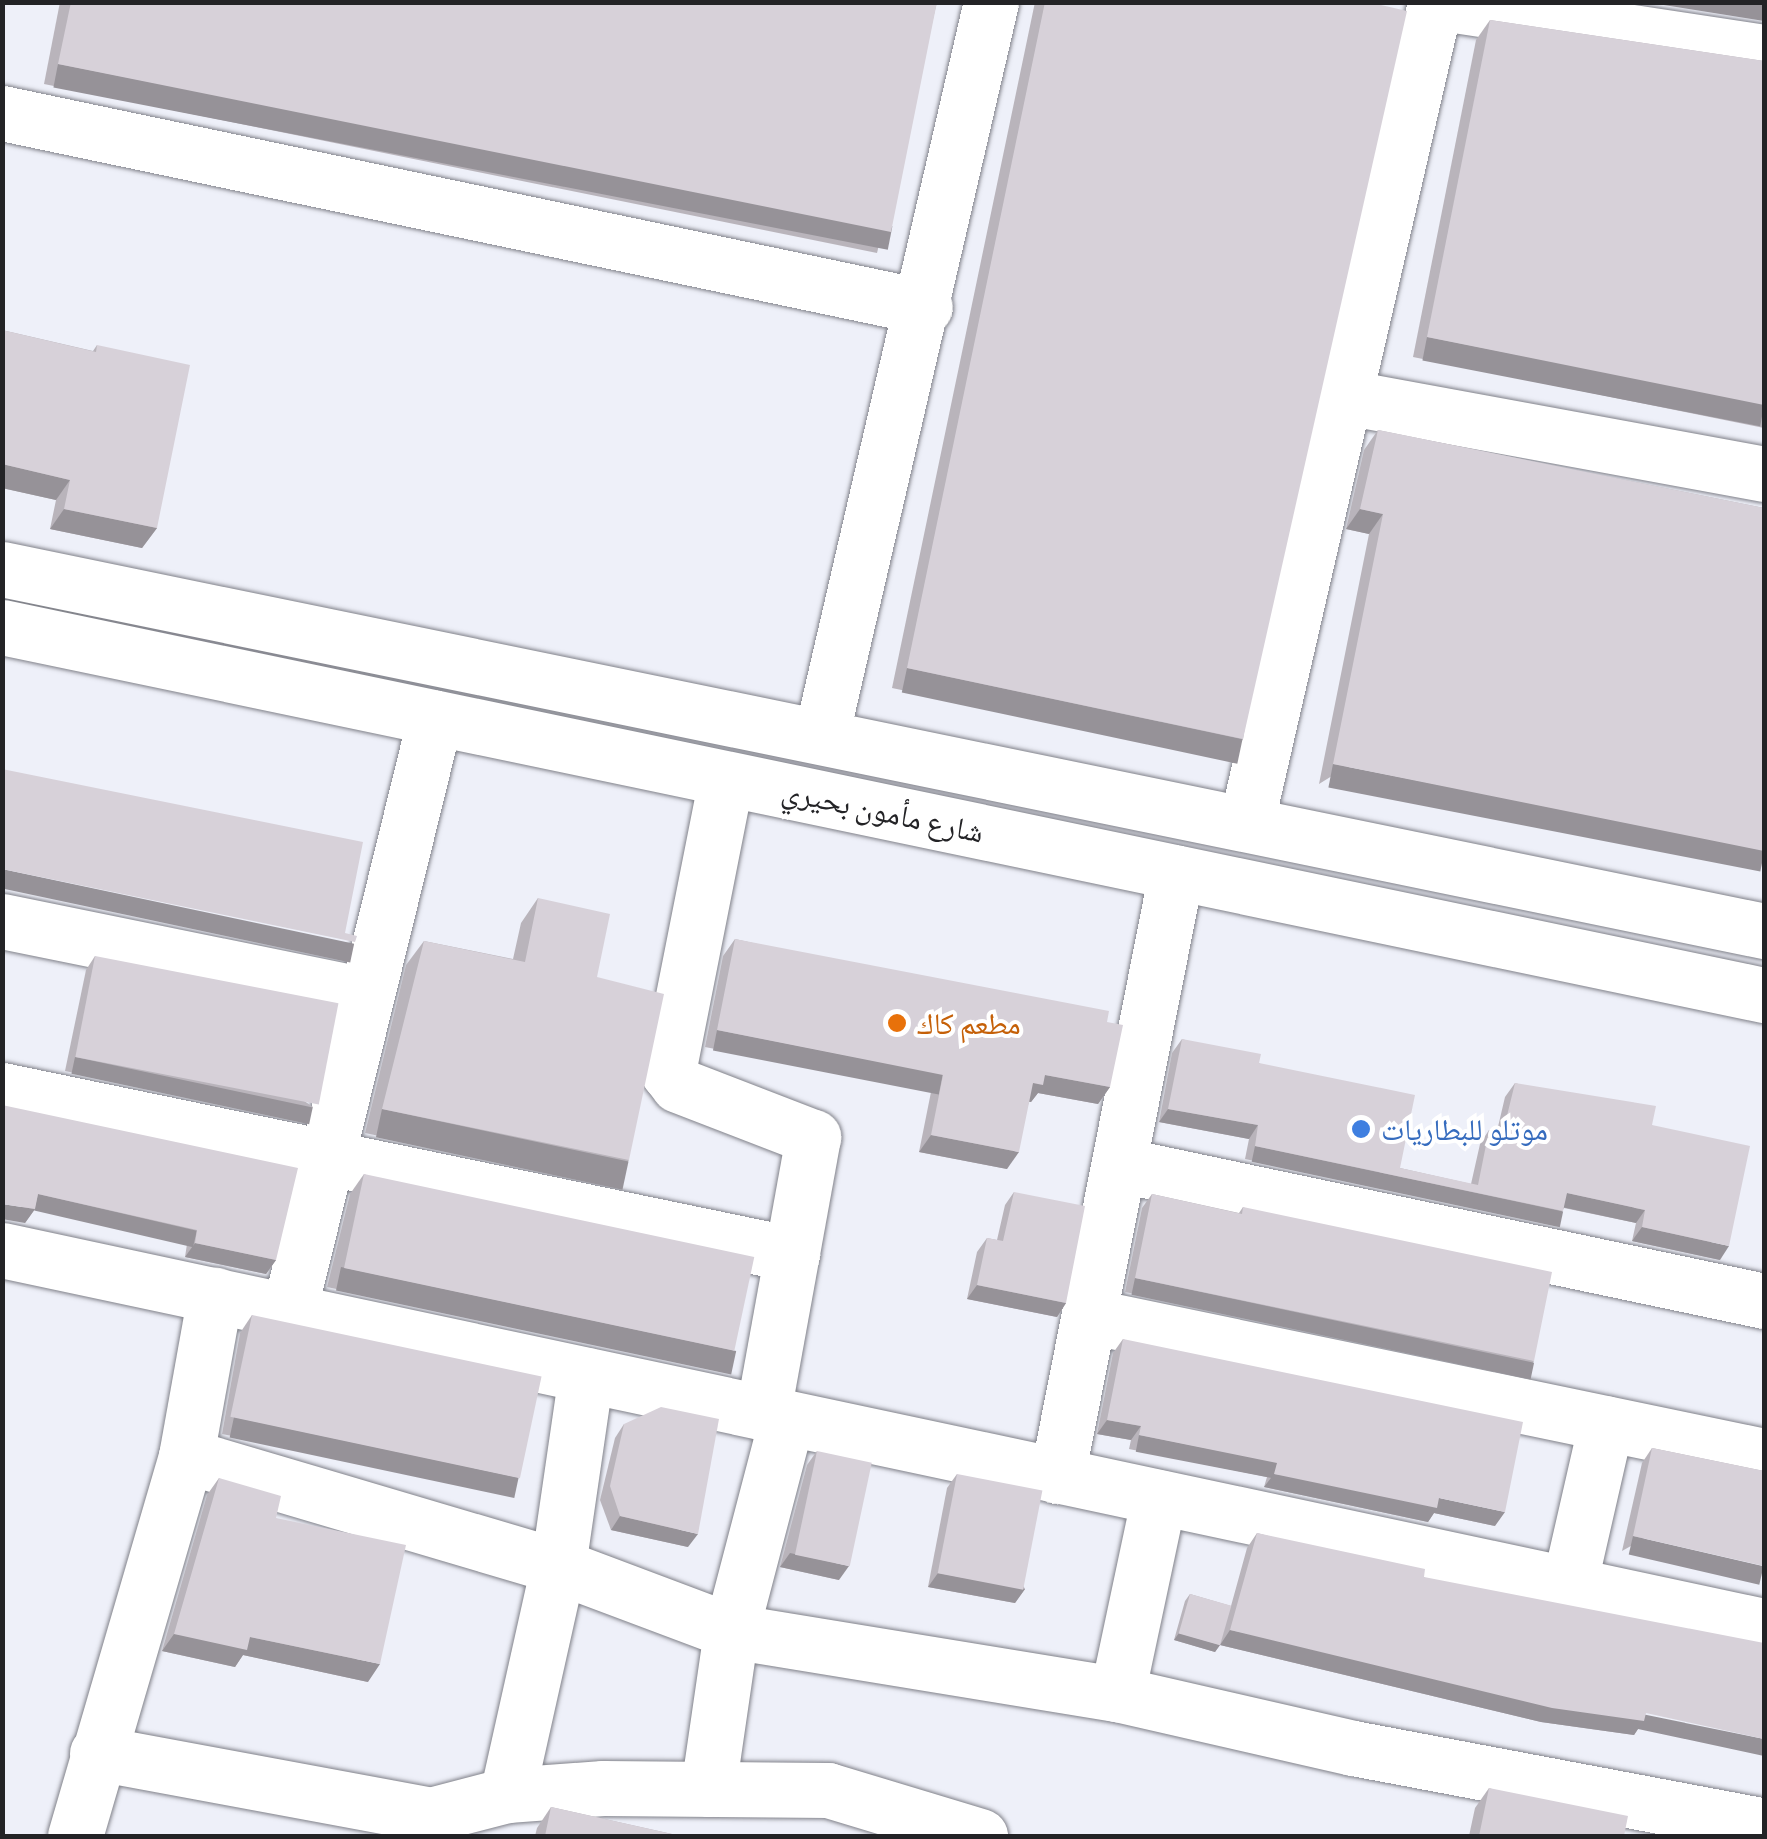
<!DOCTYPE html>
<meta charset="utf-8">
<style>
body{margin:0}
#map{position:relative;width:1767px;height:1839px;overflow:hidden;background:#eef0f9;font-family:Manrope,"Noto Naskh Arabic",sans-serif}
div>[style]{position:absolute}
.roads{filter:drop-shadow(0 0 2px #808189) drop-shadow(0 0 2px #808189)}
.minor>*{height:55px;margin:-27.5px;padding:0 27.5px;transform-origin:27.5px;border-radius:27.5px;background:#fff}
.wall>*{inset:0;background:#b9b4bb}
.shaded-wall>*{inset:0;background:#969298;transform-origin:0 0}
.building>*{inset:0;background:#d7d1d9;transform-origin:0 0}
.dots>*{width:28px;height:28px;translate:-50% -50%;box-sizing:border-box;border:5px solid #fff;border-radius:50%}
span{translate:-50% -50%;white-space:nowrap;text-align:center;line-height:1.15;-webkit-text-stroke:8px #fff;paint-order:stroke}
.street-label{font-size:30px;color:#232326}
.food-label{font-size:30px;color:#c56008}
.left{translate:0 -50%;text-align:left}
.shop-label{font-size:30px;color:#366cbe}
.frame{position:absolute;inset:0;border:5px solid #232326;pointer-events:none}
</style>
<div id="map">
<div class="roads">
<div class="minor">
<i style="left:1434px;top:2px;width:334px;rotate:8.6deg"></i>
<i style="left:2px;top:113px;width:943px;rotate:11.87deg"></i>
<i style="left:1345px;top:397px;width:426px;rotate:10.4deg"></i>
<i style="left:2px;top:569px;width:1799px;rotate:11.61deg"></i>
<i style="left:2px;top:627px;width:1800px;rotate:11.8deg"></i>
<i style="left:821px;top:736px;width:753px;rotate:-76.96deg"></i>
<i style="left:726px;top:779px;width:299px;rotate:101.2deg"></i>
<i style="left:668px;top:1072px;width:16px;rotate:52deg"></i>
<i style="left:678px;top:1085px;width:145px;rotate:21.1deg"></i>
<i style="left:813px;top:1137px;width:280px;rotate:100.3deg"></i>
<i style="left:1246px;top:824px;width:842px;rotate:-77.04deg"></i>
<i style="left:2px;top:921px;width:372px;rotate:11.5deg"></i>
<i style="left:2px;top:1090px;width:807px;rotate:11.73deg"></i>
<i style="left:1121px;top:1165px;width:657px;rotate:11.94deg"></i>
<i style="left:2px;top:1250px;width:1802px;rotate:12.05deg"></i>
<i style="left:289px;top:1311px;width:611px;rotate:-76.17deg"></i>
<i style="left:1089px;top:1316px;width:689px;rotate:11.72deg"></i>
<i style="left:186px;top:1456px;width:388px;rotate:16.5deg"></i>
<i style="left:558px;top:1566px;width:185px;rotate:20.6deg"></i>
<i style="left:731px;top:1631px;width:391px;rotate:9.3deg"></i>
<i style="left:1117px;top:1694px;width:242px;rotate:12.9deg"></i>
<i style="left:1353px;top:1748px;width:418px;rotate:10.7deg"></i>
<i style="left:1057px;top:1476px;width:615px;rotate:-78.84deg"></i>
<i style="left:1569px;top:1585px;width:166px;rotate:-77.1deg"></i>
<i style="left:1117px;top:1694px;width:201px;rotate:-78deg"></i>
<i style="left:97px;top:1753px;width:339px;rotate:10.5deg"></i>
<i style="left:430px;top:1815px;width:80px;rotate:-14.6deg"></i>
<i style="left:507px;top:1795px;width:96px;rotate:-4.2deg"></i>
<i style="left:603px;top:1788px;width:225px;rotate:0.5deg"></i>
<i style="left:828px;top:1790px;width:159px;rotate:16.8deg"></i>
<i style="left:708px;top:1789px;width:160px;rotate:-81.7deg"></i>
<i style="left:731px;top:1631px;width:220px;rotate:-75.3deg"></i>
<i style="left:507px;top:1795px;width:235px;rotate:-77.4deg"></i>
<i style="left:558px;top:1566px;width:193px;rotate:-81.7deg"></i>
<i style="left:75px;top:1836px;width:396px;rotate:-73.7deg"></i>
<i style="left:186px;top:1456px;width:164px;rotate:-79.8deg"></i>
</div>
</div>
<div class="wall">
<i style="clip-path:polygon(60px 2px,937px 2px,877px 253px,44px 84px)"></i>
<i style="clip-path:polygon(1035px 2px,1368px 2px,1243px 739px,1229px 759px,892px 688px)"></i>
<i style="clip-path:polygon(1490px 20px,1764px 61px,1764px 428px,1413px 357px,1476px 40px)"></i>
<i style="clip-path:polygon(2px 330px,93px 351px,97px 345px,157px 528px,142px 548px,50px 529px,56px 500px,2px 488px)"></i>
<i style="clip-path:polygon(1378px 430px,1764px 508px,1319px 784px,1369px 534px,1346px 529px,1364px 450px)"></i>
<i style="clip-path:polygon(538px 898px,597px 977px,629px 1160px,612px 1185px,365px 1133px,406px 965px,424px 941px,513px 959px,521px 923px)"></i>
<i style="clip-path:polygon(735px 939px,1107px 1022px,1110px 1087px,1098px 1104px,1038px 1093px,1031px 1102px,1029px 1102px,1007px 1169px,919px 1152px,931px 1092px,705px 1047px,723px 956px)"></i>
<i style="clip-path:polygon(95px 956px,313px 1107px,304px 1121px,65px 1071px,86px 970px)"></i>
<i style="clip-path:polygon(1182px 1039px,1259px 1063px,1400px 1168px,1471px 1184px,1480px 1144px,1489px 1130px,1497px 1131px,1505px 1097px,1515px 1083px,1652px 1125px,1720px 1260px,1632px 1241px,1636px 1223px,1564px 1208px,1554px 1225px,1245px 1159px,1249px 1139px,1159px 1122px,1172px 1053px)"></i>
<i style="clip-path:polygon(2px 1105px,276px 1260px,266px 1274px,185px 1257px,187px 1244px,35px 1209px,25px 1223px)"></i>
<i style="clip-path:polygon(364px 1174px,736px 1352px,722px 1372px,327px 1287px,350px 1194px)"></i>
<i style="clip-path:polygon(1014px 1192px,1066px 1303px,1057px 1317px,967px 1299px,977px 1252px,987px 1238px,997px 1240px,1005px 1205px)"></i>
<i style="clip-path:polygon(1152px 1194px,1239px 1213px,1243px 1207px,1534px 1361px,1525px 1374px,1125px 1292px,1142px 1208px)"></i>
<i style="clip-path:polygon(252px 1315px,507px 1492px,222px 1434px,240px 1333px)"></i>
<i style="clip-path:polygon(1123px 1339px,1495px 1526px,1434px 1513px,1428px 1522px,1264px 1487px,1267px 1477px,1129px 1449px,1131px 1440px,1097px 1434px,1113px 1353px)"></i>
<i style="clip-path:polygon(624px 1424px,688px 1547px,611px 1530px,600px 1500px,615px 1438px)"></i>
<i style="clip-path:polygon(1652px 1448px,1764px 1471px,1622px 1551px,1642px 1463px)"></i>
<i style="clip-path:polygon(817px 1451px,839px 1580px,780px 1567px,807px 1465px)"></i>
<i style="clip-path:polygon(957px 1474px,1025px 1589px,1015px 1603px,928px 1587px,947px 1488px)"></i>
<i style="clip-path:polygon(219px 1478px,276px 1518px,368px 1682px,243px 1655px,235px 1667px,162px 1651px,207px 1495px)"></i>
<i style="clip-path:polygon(1257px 1533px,1424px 1577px,1638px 1729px,1634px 1735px,1541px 1722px,1220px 1645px,1215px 1652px,1174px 1640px,1185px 1601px,1190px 1594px,1231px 1606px,1247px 1548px)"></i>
<i style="clip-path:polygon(1489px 1788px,1624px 1836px,1469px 1836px,1475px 1808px)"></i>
<i style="clip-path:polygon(551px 1807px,681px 1836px,535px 1836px,537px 1828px)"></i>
</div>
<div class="shaded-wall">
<i style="clip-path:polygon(1645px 2px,1764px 2px,1764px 21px)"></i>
<i style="left:58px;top:64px;width:850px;height:24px;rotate:11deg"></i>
<i style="left:1427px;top:337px;width:344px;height:24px;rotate:11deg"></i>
<i style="clip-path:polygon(2px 464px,70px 480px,56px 500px,2px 488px)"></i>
<i style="clip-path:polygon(64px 509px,157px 528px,142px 548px,50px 529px)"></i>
<i style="clip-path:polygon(1360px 509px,1383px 514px,1369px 534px,1346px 529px)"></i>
<i style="left:907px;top:668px;width:343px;height:25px;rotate:12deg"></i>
<i style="left:1333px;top:764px;width:440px;height:24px;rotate:11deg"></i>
<i style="left:2px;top:869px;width:360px;height:19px;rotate:12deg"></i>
<i style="left:717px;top:1030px;width:230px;height:21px;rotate:11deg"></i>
<i style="left:75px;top:1057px;width:243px;height:17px;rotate:12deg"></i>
<i style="clip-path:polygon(1045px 1075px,1110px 1087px,1098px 1104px,1038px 1093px,1031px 1102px,1021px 1100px,1033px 1083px)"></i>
<i style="left:382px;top:1109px;width:252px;height:29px;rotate:12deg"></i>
<i style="clip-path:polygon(1168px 1109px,1258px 1125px,1249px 1139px,1159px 1122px)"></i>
<i style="clip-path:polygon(931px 1135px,1019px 1152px,1007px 1169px,919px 1152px)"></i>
<i style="left:1255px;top:1146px;width:315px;height:16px;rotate:12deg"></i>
<i style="clip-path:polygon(1567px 1193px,1645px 1210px,1636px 1223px,1557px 1206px)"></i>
<i style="left:38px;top:1194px;width:163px;height:17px;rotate:13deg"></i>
<i style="clip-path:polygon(2px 1204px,35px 1209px,25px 1223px,2px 1219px)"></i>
<i style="clip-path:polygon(1642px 1227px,1729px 1246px,1720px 1260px,1632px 1241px)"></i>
<i style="clip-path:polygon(195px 1243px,276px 1260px,266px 1274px,185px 1257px)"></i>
<i style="left:341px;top:1267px;width:404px;height:24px;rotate:12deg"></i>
<i style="left:1135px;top:1278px;width:408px;height:17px;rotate:12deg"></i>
<i style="clip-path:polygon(977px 1285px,1066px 1303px,1057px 1317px,967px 1299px)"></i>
<i style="left:234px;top:1417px;width:291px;height:21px;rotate:12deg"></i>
<i style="clip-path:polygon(1107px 1420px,1141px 1426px,1131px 1440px,1097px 1434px)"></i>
<i style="left:1139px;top:1435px;width:141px;height:17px;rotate:11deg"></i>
<i style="clip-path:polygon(1274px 1474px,1439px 1498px,1505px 1512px,1495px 1526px,1434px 1513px,1428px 1522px,1264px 1487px)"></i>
<i style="clip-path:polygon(620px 1516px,698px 1534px,688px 1547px,611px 1530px)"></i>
<i style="left:1633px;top:1536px;width:134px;height:19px;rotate:13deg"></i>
<i style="clip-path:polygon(790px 1553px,849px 1566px,839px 1580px,780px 1567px)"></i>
<i style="clip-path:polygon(938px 1573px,1025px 1589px,1015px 1603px,928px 1587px)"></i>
<i style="clip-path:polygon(1230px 1630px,1764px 1739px,1764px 1756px,1638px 1729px,1634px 1735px,1541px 1722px,1220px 1645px,1215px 1652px,1174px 1640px,1179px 1633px,1220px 1645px)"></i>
<i style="clip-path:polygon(174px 1634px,250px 1637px,380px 1664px,368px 1682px,243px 1655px,235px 1667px,162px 1651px)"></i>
</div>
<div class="building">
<i style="clip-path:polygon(71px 2px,937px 2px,891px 232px,58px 64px)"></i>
<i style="clip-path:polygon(1045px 2px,1368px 2px,1407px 11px,1243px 739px,907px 668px)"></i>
<i style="clip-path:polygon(1490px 20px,1764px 61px,1764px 405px,1427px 337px)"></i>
<i style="clip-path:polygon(2px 330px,96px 352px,97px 345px,190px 365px,157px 528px,64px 509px,70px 480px,2px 464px)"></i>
<i style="clip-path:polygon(1378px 430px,1764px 508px,1764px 851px,1333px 764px,1383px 514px,1360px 509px)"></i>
<i style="clip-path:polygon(2px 769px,363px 842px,345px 933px,357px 936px,355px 942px,2px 869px)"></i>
<i style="clip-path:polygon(538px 898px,610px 914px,597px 977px,664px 994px,629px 1160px,382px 1109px,424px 941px,525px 962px)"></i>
<i style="clip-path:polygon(735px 939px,1109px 1011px,1107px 1022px,1123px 1025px,1110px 1087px,1045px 1075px,1043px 1085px,1033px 1083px,1019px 1152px,931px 1135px,943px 1075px,717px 1030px)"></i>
<i style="left:95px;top:956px;width:248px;height:103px;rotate:11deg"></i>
<i style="clip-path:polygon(1182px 1039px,1261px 1054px,1259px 1063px,1415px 1095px,1400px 1168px,1478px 1185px,1489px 1130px,1503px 1132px,1515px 1083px,1656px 1106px,1652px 1125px,1750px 1146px,1729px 1246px,1642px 1227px,1645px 1210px,1567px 1193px,1563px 1211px,1255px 1146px,1258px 1125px,1168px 1109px)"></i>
<i style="clip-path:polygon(2px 1105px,298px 1168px,276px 1260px,195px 1243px,197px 1230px,38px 1194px,35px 1209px,2px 1204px)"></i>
<i style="left:364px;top:1174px;width:399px;height:96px;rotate:12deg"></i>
<i style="clip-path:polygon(1014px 1192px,1085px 1206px,1066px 1303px,977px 1285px,987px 1238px,1003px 1241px)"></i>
<i style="clip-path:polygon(1152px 1194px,1242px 1214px,1243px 1207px,1552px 1272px,1534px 1361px,1135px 1278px)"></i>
<i style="left:252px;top:1315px;width:296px;height:104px;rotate:12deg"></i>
<i style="clip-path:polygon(1123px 1339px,1523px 1422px,1505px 1512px,1439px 1498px,1437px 1508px,1274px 1474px,1277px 1463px,1139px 1435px,1141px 1426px,1107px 1420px)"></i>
<i style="clip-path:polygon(661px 1407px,719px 1419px,698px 1534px,620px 1516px,610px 1486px,624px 1424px)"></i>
<i style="clip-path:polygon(1652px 1448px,1764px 1471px,1764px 1566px,1633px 1536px)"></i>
<i style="left:817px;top:1451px;width:56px;height:106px;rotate:12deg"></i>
<i style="left:957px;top:1474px;width:87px;height:101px;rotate:11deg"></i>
<i style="clip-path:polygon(219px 1478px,281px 1496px,276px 1518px,406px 1545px,380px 1664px,250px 1637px,247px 1650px,174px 1634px)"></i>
<i style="clip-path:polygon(1257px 1533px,1425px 1569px,1424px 1577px,1764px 1643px,1764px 1739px,1646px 1713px,1644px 1721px,1552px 1708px,1230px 1630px)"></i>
<i style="left:1190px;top:1594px;width:43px;height:41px;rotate:16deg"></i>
<i style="clip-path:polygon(1489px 1788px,1628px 1816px,1624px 1836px,1479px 1836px)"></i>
<i style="clip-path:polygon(551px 1807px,681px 1836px,545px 1836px)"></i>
</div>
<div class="dots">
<i style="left:897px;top:1023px;background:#e8710a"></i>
<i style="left:1361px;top:1129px;background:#3f7fe0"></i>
</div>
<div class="street-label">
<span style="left:883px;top:811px;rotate:12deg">شارع مأمون بحيري</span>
</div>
<div class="food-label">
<span class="left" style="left:917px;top:1023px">مطعم كاك</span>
</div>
<div class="shop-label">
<span class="left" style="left:1381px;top:1129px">موتلو للبطاريات</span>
</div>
<div class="frame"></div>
</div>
